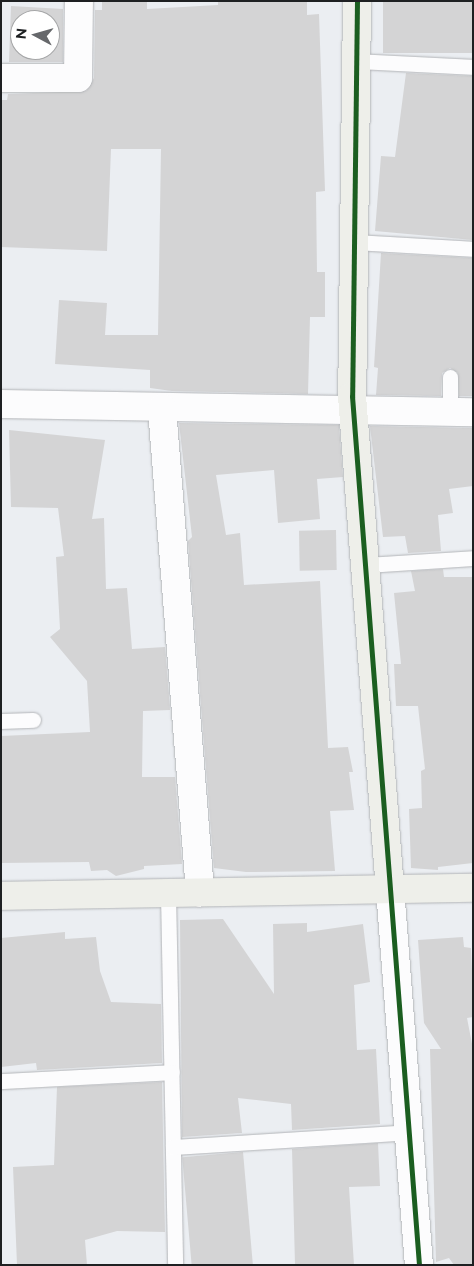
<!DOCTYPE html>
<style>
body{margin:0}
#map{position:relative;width:474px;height:1266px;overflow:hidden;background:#ebeef2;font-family:Montserrat,sans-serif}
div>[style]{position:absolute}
.building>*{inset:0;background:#d4d4d5;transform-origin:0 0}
.roads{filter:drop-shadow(0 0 1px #b2b4b7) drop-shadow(0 0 1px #b2b4b7)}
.lane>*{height:15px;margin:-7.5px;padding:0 7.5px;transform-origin:7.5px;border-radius:7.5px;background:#fcfcfd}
.street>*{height:28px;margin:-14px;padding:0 14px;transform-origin:14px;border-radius:14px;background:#fcfcfd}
.secondary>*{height:28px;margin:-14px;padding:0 14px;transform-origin:14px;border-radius:14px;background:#eeefea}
.cycleway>*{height:5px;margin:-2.5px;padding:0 2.5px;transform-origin:2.5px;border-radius:2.5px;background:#1b5e20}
span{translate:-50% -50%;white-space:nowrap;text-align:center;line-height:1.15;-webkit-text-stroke:5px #fff;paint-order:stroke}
.frame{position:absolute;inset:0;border:2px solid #1e2022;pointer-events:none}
.north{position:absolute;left:10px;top:10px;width:50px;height:50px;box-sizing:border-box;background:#fff;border:1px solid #a5a6a7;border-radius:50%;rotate:276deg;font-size:14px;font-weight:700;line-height:20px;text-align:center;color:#1e2022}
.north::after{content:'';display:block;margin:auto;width:18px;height:22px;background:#66686b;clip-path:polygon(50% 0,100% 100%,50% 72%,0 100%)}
</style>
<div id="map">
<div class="building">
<i style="clip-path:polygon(102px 1px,147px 1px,147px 9px,218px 5px,218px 1px,307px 1px,307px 15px,319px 14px,325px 191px,316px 192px,317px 272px,325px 272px,325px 317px,310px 317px,308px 394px,172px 391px,150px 388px,150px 370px,55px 364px,59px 300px,107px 303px,105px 335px,158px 335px,161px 149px,111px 149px,107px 251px,1px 247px,1px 100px,7px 100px,8px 94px,86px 91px,94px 78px,95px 10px,102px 10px)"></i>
<i style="left:383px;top:1px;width:90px;height:52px"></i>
<i style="clip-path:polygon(evenodd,11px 6px,63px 9px,63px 62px,9px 62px,11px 6px,20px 20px,50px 20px,50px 50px,20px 50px,20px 20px)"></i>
<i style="clip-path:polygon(406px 73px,473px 76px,473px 240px,375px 231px,381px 156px,395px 157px)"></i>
<i style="clip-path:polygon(381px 253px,473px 258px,473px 396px,459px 396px,458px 373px,450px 368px,442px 373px,441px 396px,376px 395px,378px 368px,374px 367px)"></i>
<i style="clip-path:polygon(179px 423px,339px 425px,343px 477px,317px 479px,320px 519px,278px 523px,274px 470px,216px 475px,226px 535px,240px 533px,244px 585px,320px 581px,328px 748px,348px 747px,353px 772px,349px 772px,354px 810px,330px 811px,335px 871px,246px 872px,214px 868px,188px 541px,192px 537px)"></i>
<i style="clip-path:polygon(370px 426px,473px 428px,473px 486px,449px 489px,453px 513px,438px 515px,441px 551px,408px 553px,405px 536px,383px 537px)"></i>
<i style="clip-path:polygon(9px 430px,105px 440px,92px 519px,104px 518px,106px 589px,127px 588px,132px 649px,165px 647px,170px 710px,143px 711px,142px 777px,175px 777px,182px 864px,144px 866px,144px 869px,116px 876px,107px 870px,91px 871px,89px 862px,1px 863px,1px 736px,90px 732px,87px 681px,50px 637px,60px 629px,56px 557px,64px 556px,58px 508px,11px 507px)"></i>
<i style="left:336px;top:530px;width:40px;height:37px;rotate:89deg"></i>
<i style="clip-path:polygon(443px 569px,444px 577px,473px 577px,473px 863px,438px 867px,438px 870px,411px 868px,409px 809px,422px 808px,421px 771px,425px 769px,418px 706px,396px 706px,394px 664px,401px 664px,394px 593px,415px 591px,411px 571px)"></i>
<i style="clip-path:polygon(223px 919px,274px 994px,273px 924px,307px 923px,307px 932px,363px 924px,370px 982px,354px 985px,357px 1050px,376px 1049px,380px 1124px,292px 1130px,291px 1104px,238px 1098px,242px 1133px,182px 1137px,180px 920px)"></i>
<i style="clip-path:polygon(65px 932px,65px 939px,96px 937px,100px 971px,111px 1002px,161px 1004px,162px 1063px,37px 1070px,36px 1063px,1px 1067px,1px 938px)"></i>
<i style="clip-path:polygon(463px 937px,464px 947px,471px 948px,473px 993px,473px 1017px,467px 1018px,473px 1049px,473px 1265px,454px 1265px,449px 1258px,436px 1262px,430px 1049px,441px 1049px,424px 1023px,418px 940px)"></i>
<i style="clip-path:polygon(162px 1082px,165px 1232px,117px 1231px,85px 1240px,87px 1265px,17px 1265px,13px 1167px,54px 1165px,57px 1087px)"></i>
<i style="clip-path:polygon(378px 1143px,380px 1186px,349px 1187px,354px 1265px,295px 1265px,292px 1149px)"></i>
<i style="left:243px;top:1152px;width:113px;height:61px;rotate:85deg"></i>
</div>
<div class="roads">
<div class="lane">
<i style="left:356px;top:61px;width:117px;rotate:2.9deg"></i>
<i style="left:353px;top:242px;width:120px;rotate:3.3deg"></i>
<i style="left:450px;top:414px;width:37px;rotate:-90deg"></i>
<i style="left:366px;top:565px;width:107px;rotate:-3.7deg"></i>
<i style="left:1px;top:721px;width:32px;rotate:-2deg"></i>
<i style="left:168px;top:893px;width:372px;rotate:88.9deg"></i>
<i style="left:1px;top:1081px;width:171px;rotate:-3deg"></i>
<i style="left:173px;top:1147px;width:236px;rotate:-3.6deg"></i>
</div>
<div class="street">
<i style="left:1px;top:78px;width:77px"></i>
<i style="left:78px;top:78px;width:77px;rotate:-89.3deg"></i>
<i style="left:1px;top:404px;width:472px;rotate:1deg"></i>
<i style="left:162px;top:408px;width:486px;rotate:85.5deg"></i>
<i style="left:390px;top:889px;width:377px;rotate:85.6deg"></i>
</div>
<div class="secondary">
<i style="left:357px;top:1px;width:395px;rotate:90.7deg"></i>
<i style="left:352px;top:396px;width:494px;rotate:85.6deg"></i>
<i style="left:1px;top:896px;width:472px;rotate:-1deg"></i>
</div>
</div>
<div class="cycleway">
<i style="left:357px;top:1px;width:395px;rotate:90.7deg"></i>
<i style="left:352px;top:396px;width:872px;rotate:85.59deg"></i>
</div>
<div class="frame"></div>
<div class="north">N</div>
</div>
